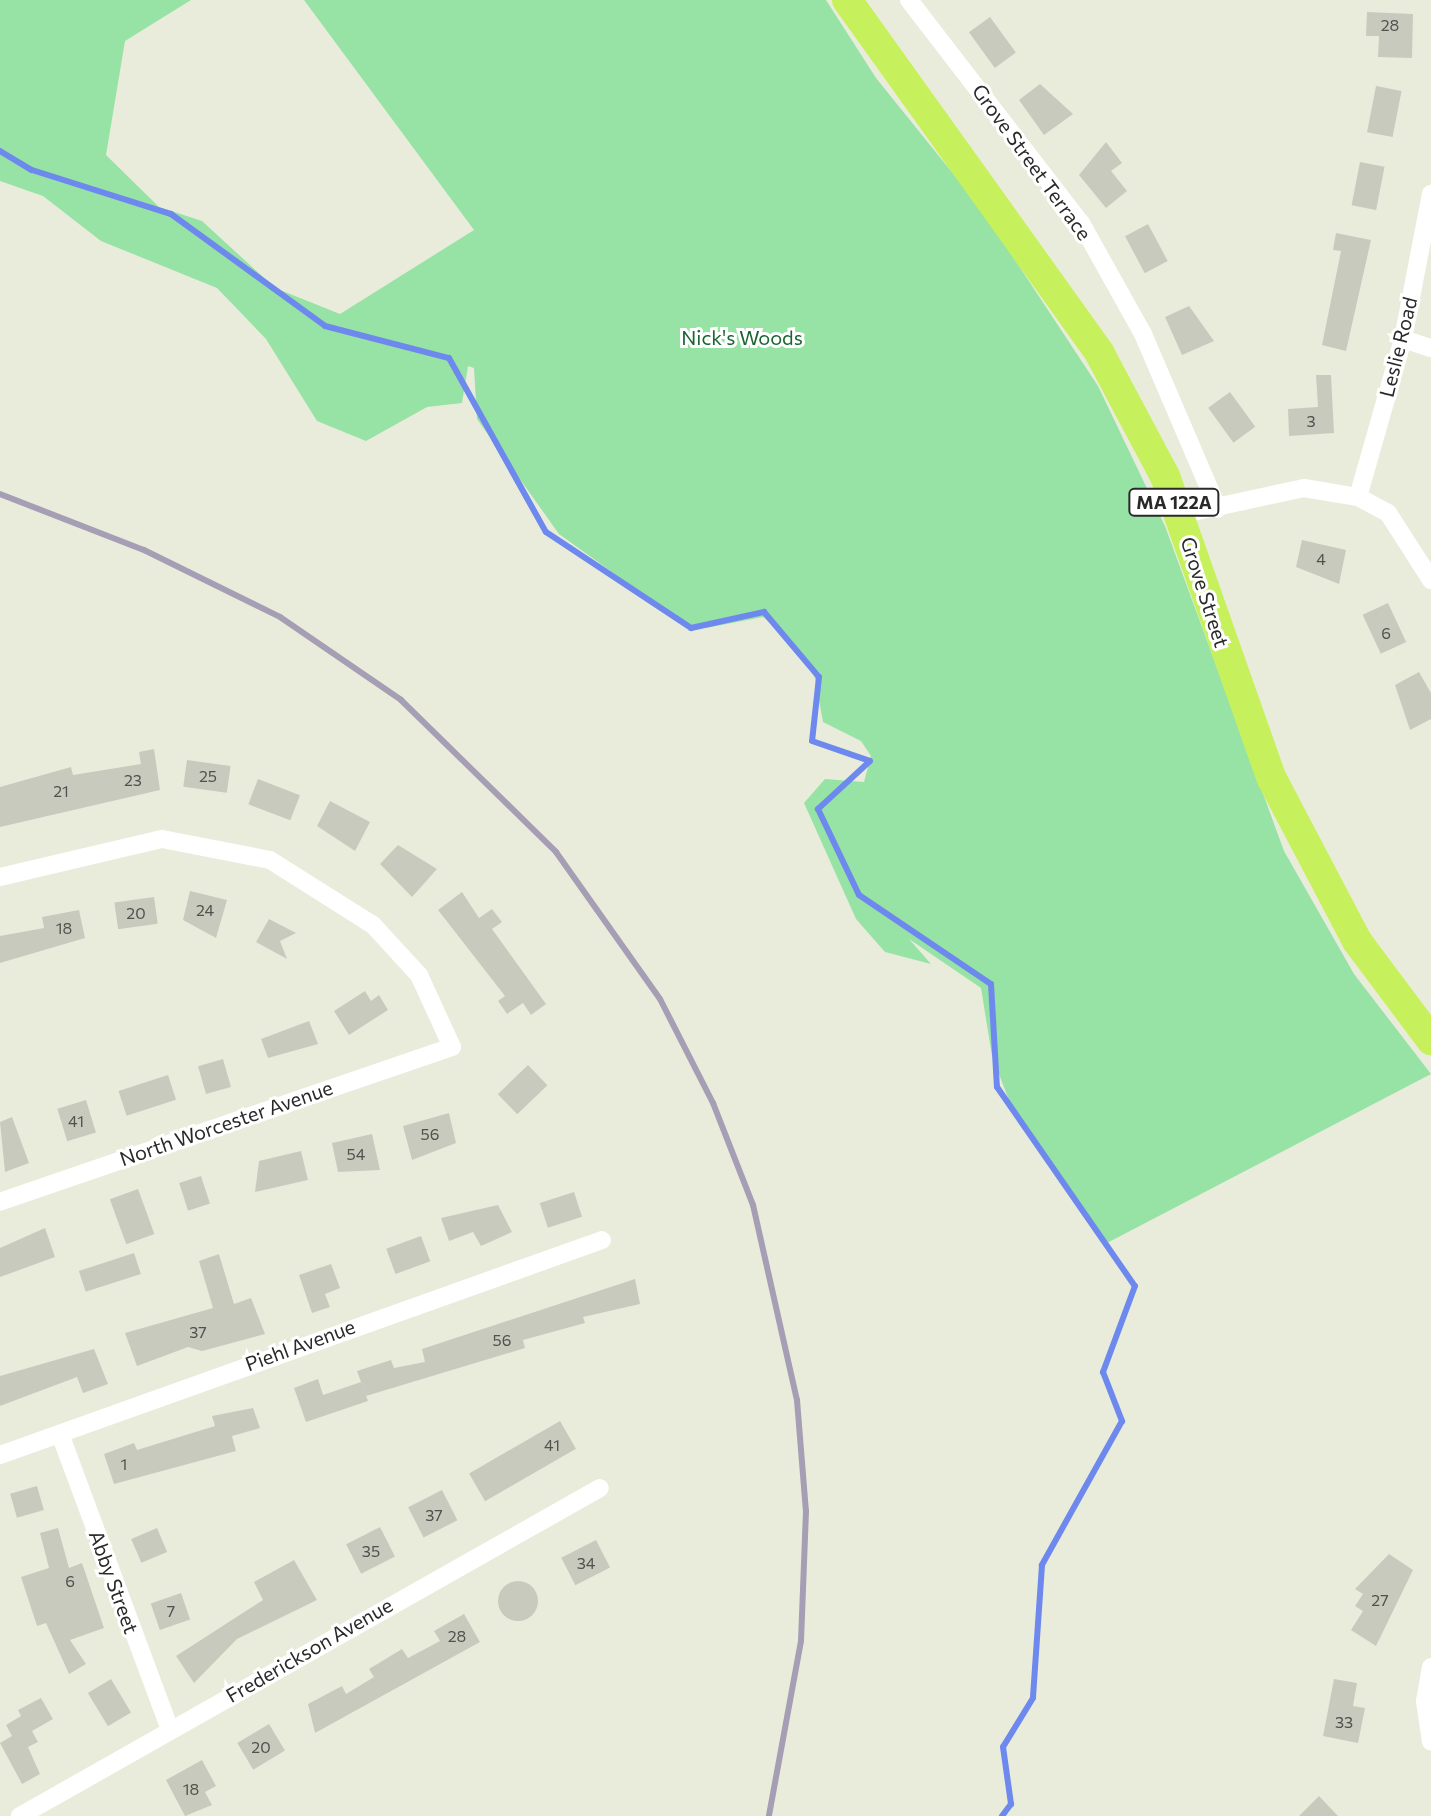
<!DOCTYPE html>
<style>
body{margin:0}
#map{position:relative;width:1431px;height:1816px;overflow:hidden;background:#eaecdb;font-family:Commissioner,sans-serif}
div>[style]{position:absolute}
.green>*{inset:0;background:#97e2a5}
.stream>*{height:6px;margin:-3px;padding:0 3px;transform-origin:3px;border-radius:3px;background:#6e89ee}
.building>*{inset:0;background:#c8cabe;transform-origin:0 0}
.round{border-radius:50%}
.street>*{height:18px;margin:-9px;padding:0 9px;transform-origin:9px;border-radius:9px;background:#fff}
.primary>*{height:30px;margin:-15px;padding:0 15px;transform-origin:15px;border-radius:15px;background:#c6f05c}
.rail>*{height:6px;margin:-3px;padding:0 3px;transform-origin:3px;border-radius:3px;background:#a69eb4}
span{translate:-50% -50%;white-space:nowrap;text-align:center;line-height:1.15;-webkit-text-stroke:6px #fff;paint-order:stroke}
.number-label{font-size:16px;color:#51514e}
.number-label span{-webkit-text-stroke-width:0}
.shield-label span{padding:2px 6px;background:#fff;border:2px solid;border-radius:6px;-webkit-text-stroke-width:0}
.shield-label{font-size:18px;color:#292929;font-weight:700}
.street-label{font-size:20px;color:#292929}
.park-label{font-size:20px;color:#1a6631}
</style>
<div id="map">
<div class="green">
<i style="clip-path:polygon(0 0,191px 0,125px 41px,106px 155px,159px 207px,202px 221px,275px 288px,340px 314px,474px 230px,304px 0,826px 0,876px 78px,980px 207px,1098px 386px,1165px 526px,1284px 851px,1354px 974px,1431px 1074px,1105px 1244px,1012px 1108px,992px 1056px,981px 988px,909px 939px,931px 964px,885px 952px,856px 919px,804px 803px,825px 779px,864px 782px,871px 756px,861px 741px,823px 722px,815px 678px,792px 641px,763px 617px,706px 628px,683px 623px,559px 534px,477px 419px,474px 368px,468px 366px,462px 403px,427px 407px,366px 441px,317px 421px,266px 339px,217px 288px,101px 241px,43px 196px,0 181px)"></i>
</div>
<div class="stream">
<i style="left:0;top:151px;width:37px;rotate:31deg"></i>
<i style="left:32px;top:170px;width:146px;rotate:17.6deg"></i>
<i style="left:171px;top:214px;width:190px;rotate:36deg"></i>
<i style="left:325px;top:326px;width:128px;rotate:14.5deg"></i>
<i style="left:449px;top:358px;width:199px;rotate:60.9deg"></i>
<i style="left:546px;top:532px;width:174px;rotate:33.5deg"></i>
<i style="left:691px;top:628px;width:75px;rotate:-12.4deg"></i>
<i style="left:764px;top:612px;width:85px;rotate:49.8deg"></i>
<i style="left:819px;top:677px;width:64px;rotate:96.2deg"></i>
<i style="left:812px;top:741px;width:61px;rotate:19deg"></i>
<i style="left:870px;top:761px;width:71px;rotate:137.3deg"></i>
<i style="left:818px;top:809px;width:95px;rotate:64.5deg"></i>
<i style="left:859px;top:895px;width:159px;rotate:34deg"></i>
<i style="left:991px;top:984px;width:103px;rotate:86.7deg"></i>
<i style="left:997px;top:1087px;width:242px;rotate:55.3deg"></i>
<i style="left:1135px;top:1286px;width:92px;rotate:110.4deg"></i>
<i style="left:1103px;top:1372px;width:53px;rotate:68.8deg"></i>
<i style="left:1122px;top:1421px;width:165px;rotate:119.1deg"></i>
<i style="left:1042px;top:1565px;width:133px;rotate:93.9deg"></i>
<i style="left:1033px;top:1698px;width:57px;rotate:121.5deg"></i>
<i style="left:1003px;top:1747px;width:58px;rotate:82deg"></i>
<i style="left:1011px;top:1804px;width:15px;rotate:127deg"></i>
</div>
<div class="building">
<i style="clip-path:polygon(1367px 12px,1413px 14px,1412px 58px,1378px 57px,1379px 36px,1366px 36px)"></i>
<i style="left:990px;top:17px;width:44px;height:26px;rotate:54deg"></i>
<i style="clip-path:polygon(1040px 84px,1073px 114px,1044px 135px,1019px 100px)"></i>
<i style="left:1376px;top:86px;width:26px;height:47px;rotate:11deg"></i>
<i style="clip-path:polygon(1106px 142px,1122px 163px,1111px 171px,1127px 191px,1106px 208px,1079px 175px)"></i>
<i style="left:1360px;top:162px;width:25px;height:44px;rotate:11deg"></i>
<i style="left:1148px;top:224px;width:42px;height:26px;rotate:62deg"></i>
<i style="clip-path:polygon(1336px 233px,1371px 240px,1346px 351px,1322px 345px,1341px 251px,1333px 250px)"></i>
<i style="clip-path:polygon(1189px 306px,1214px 341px,1182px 355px,1165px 317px)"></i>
<i style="clip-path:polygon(1316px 375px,1331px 375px,1334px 433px,1289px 436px,1288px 409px,1318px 407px)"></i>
<i style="left:1230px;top:392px;width:43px;height:27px;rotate:54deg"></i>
<i style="clip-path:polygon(1302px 540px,1346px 550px,1339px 584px,1296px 567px)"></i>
<i style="left:1388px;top:603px;width:43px;height:28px;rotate:65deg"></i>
<i style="clip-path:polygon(1419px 672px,1431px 693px,1431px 719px,1410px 730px,1395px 685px)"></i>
<i style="clip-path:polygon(154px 749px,160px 790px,0 827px,0 787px,71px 767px,73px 775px,141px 764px,139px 752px)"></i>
<i style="left:187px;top:760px;width:44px;height:27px;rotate:8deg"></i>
<i style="left:258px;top:779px;width:45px;height:27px;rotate:21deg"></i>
<i style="clip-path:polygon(330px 801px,370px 822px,355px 851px,317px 826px)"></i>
<i style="clip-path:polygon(398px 845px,437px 869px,412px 897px,380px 864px)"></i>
<i style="clip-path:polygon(190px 891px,227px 900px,216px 938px,183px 920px)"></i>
<i style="clip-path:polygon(462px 892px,479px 918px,492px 909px,502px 922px,492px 929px,546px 1004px,531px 1015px,523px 1003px,507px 1014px,498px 1001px,505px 996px,438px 910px)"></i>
<i style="left:154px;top:897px;width:27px;height:40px;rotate:82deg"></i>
<i style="clip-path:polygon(79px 910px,85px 938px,0 963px,0 936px,44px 928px,42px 917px)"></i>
<i style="clip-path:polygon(269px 919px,296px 933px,280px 941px,287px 959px,256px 942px)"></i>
<i style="clip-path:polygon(365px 991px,371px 1001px,379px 995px,388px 1010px,349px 1035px,334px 1011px)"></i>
<i style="clip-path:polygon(309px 1021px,318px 1044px,268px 1058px,261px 1039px)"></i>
<i style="left:223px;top:1059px;width:29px;height:26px;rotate:74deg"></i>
<i style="left:528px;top:1065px;width:28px;height:42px;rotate:46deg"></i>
<i style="left:168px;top:1075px;width:26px;height:52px;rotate:72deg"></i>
<i style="left:86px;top:1100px;width:34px;height:30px;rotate:73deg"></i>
<i style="clip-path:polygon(449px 1113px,456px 1143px,412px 1160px,403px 1126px)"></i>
<i style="clip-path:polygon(12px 1117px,29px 1163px,5px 1172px,0 1122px)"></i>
<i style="clip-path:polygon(372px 1134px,380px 1170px,338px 1172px,332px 1143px)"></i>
<i style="clip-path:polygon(301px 1151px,308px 1180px,255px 1192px,259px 1161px)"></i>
<i style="left:201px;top:1176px;width:29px;height:23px;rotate:72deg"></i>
<i style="left:138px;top:1189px;width:48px;height:30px;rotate:70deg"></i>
<i style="left:574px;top:1192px;width:26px;height:36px;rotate:72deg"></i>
<i style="clip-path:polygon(498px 1205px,512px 1232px,481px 1246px,473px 1232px,449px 1241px,441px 1218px)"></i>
<i style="clip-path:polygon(45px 1228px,55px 1257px,0 1277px,0 1248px)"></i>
<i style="left:421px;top:1236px;width:27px;height:37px;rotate:70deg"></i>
<i style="left:134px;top:1253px;width:22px;height:58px;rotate:72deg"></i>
<i style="clip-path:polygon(219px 1254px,234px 1304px,251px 1298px,265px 1334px,202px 1351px,188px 1347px,137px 1366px,125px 1333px,213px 1308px,199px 1261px)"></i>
<i style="clip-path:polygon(331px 1264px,340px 1288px,325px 1294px,330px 1307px,312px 1313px,299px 1275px)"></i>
<i style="clip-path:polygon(635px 1279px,640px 1304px,583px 1317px,585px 1323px,523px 1340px,525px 1348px,366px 1396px,357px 1371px,391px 1360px,394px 1368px,425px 1362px,422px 1349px)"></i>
<i style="clip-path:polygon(94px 1349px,108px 1384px,83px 1393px,77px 1377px,0 1406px,0 1376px)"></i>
<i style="clip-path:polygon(318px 1379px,323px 1395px,361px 1382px,368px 1401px,306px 1422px,294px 1388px)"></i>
<i style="clip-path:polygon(253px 1408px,260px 1428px,232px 1436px,236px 1451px,114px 1484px,104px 1454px,134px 1443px,137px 1450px,215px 1426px,212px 1416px)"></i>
<i style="left:560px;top:1421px;width:32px;height:105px;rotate:60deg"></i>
<i style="left:37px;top:1486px;width:25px;height:28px;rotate:74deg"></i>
<i style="left:442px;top:1490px;width:34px;height:38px;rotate:63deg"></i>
<i style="left:380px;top:1527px;width:33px;height:38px;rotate:63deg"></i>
<i style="clip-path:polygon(58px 1528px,69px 1568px,82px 1563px,104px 1628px,70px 1640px,86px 1664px,69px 1674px,46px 1623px,37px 1626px,21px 1577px,49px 1568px,40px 1533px)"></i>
<i style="left:157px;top:1528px;width:26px;height:28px;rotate:67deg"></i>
<i style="left:596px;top:1540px;width:31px;height:39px;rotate:63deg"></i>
<i style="clip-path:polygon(1389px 1554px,1413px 1570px,1376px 1646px,1351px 1630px,1363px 1611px,1355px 1606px,1363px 1594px,1355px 1589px)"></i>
<i style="clip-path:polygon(294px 1560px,317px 1600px,237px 1639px,194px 1683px,176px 1656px,263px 1600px,254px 1582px)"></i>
<i class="round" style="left:498px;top:1581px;width:40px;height:40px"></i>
<i style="left:181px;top:1593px;width:28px;height:32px;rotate:71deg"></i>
<i style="clip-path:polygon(464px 1614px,480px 1642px,315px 1733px,308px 1704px,342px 1686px,346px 1694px,374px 1677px,369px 1669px,402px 1649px,408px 1658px,440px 1641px,434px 1631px)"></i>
<i style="left:111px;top:1679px;width:39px;height:27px;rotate:59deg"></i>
<i style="clip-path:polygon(1334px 1679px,1357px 1683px,1353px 1706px,1365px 1708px,1358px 1743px,1323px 1736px)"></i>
<i style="clip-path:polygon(41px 1698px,53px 1719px,32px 1731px,38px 1742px,28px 1747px,40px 1774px,22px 1784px,0 1743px,12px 1736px,6px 1725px,21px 1716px,18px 1710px)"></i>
<i style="left:269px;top:1724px;width:31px;height:37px;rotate:59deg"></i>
<i style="clip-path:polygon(202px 1760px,216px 1786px,205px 1792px,212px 1805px,185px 1816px,166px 1780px)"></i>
<i style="clip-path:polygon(1319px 1796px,1338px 1816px,1299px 1816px)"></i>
</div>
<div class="street">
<i style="left:909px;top:0;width:282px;rotate:52.4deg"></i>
<i style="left:1081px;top:223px;width:127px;rotate:60.8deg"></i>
<i style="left:1143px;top:334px;width:190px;rotate:66.8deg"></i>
<i style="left:1403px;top:339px;width:29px;rotate:18deg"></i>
<i style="left:1358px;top:497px;width:164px;rotate:-74.1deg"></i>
<i style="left:1403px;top:339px;width:148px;rotate:-79.1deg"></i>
<i style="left:1179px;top:515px;width:128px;rotate:-12.2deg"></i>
<i style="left:1304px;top:488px;width:55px;rotate:9.5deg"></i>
<i style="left:1358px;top:497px;width:34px;rotate:28deg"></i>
<i style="left:1388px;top:513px;width:80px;rotate:57.3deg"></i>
<i style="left:0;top:877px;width:166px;rotate:-13.2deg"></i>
<i style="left:162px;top:839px;width:110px;rotate:11deg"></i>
<i style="left:270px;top:860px;width:122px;rotate:32.3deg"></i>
<i style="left:373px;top:925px;width:68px;rotate:47.4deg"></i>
<i style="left:419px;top:975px;width:79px;rotate:65.4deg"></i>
<i style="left:452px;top:1047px;width:478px;rotate:161.1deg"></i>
<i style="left:60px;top:1434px;width:316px;rotate:69.6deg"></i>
<i style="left:0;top:1455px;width:639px;rotate:-19.65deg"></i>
<i style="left:1431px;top:1667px;width:35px;rotate:100deg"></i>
<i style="left:1425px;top:1701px;width:41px;rotate:81.7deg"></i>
<i style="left:20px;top:1816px;width:666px;rotate:-29.49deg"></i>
</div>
<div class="primary">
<i style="left:847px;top:0;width:435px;rotate:54.4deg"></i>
<i style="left:1100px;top:354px;width:138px;rotate:62deg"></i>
<i style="left:1165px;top:476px;width:321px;rotate:70.6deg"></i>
<i style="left:1272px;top:779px;width:183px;rotate:62.3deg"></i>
<i style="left:1357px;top:941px;width:124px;rotate:53.2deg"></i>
</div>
<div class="rail">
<i style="left:0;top:494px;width:155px;rotate:21.3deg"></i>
<i style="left:144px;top:550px;width:152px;rotate:26.2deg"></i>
<i style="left:280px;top:617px;width:147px;rotate:34.4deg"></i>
<i style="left:401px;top:700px;width:217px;rotate:44.4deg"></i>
<i style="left:556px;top:852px;width:180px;rotate:54.7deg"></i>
<i style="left:660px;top:999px;width:117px;rotate:63deg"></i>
<i style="left:713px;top:1103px;width:110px;rotate:68.6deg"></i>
<i style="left:753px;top:1205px;width:200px;rotate:77.3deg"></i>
<i style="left:797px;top:1400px;width:111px;rotate:85.4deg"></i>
<i style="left:806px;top:1511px;width:130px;rotate:92.2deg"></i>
<i style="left:801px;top:1641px;width:178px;rotate:100.4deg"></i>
</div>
<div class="number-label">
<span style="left:1390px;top:25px">28</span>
<span style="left:1311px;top:421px">3</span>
<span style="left:1321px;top:559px">4</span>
<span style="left:1386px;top:633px">6</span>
<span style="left:208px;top:776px">25</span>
<span style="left:133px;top:780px">23</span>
<span style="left:61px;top:791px">21</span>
<span style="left:205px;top:910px">24</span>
<span style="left:136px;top:913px">20</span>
<span style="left:64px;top:928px">18</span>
<span style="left:76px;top:1121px">41</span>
<span style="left:430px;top:1134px">56</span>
<span style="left:356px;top:1154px">54</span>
<span style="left:198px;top:1332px">37</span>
<span style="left:502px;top:1340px">56</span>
<span style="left:552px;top:1445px">41</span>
<span style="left:124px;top:1464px">1</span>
<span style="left:434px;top:1515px">37</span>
<span style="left:371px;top:1551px">35</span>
<span style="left:586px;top:1563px">34</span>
<span style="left:70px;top:1581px">6</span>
<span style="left:1380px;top:1600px">27</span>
<span style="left:171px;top:1611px">7</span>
<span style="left:457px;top:1636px">28</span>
<span style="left:1344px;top:1722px">33</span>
<span style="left:261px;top:1747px">20</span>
<span style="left:191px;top:1789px">18</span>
</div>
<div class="shield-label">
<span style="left:1174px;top:502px">MA 122A</span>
</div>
<div class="street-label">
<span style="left:1032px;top:162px;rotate:54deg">Grove Street Terrace</span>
<span style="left:1398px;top:347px;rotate:-76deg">Leslie Road</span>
<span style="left:1205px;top:592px;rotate:72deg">Grove Street</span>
<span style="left:226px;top:1123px;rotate:-19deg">North Worcester Avenue</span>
<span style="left:300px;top:1345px;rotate:-20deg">Piehl Avenue</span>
<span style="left:114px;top:1582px;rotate:70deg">Abby Street</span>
<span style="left:309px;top:1650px;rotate:-30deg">Frederickson Avenue</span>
</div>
<div class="park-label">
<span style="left:742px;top:337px">Nick's Woods</span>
</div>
</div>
